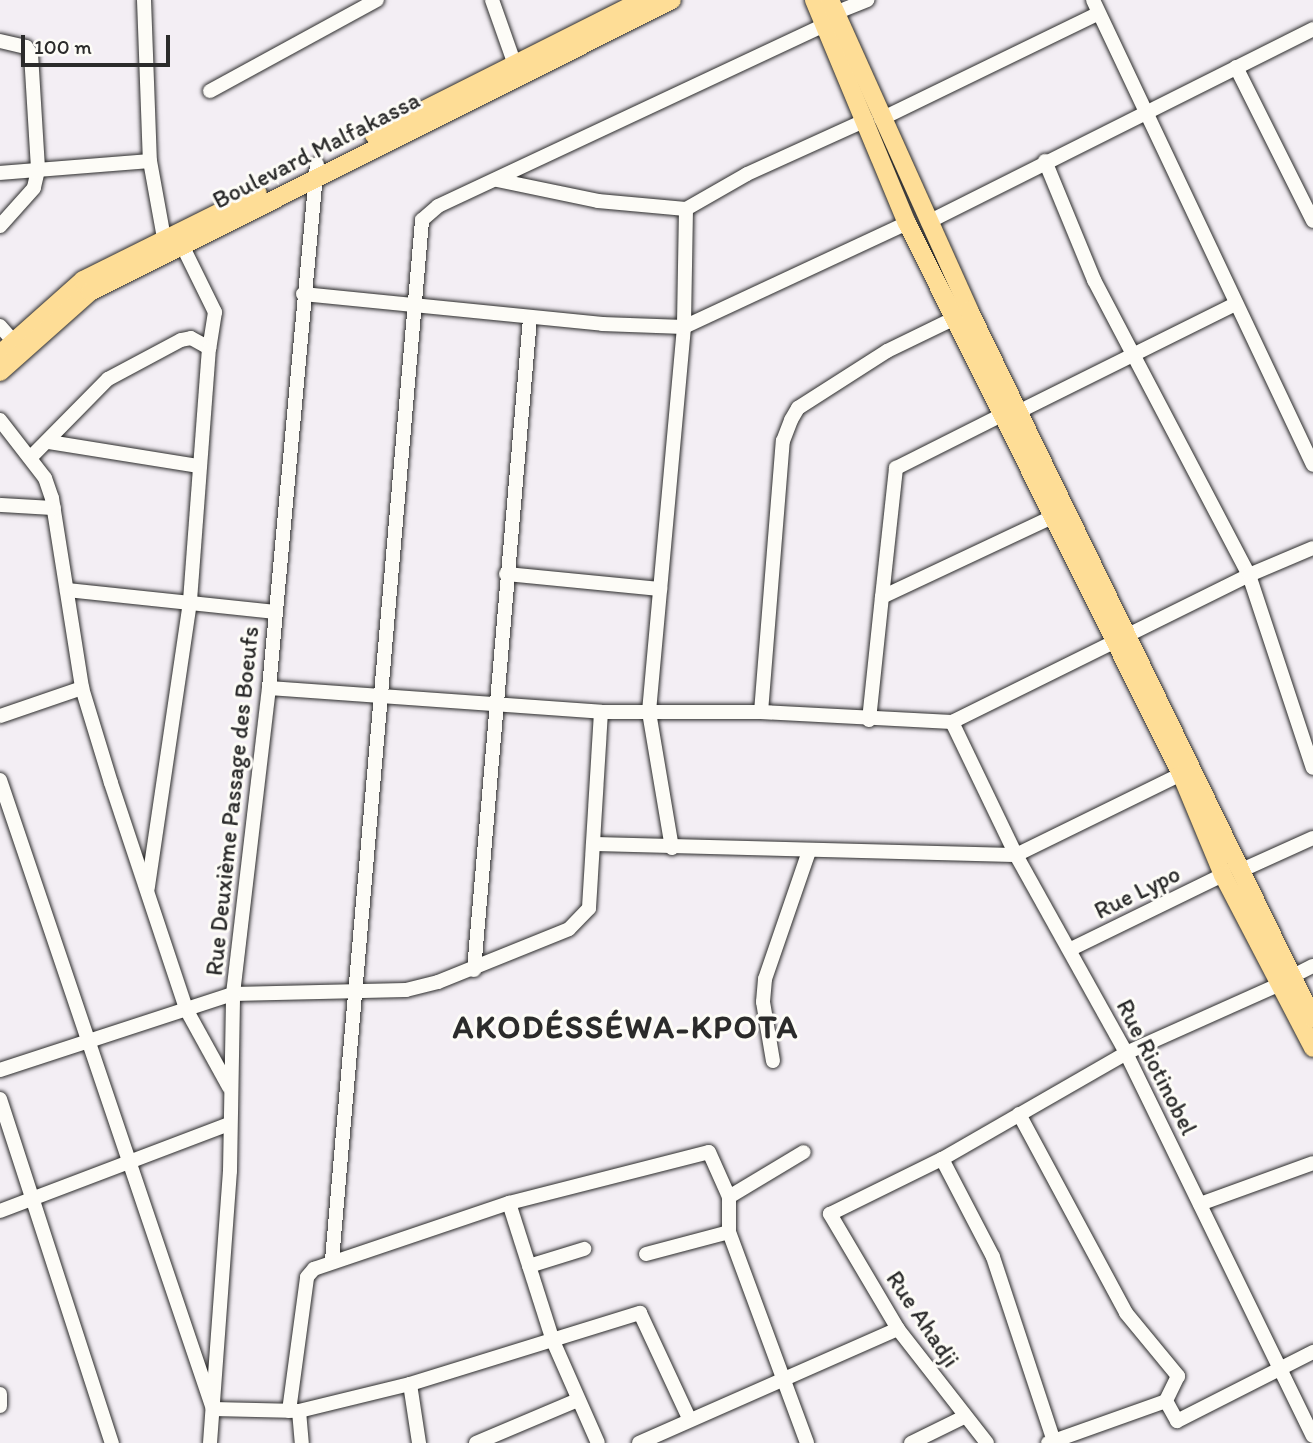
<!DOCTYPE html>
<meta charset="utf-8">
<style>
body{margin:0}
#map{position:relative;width:1313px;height:1443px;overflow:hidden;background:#f3eef4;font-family:Itim,sans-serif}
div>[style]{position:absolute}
.roads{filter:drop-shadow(0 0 2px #2b2b2b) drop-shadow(0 0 2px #2b2b2b)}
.minor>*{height:14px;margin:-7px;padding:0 7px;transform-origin:7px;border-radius:7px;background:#fdfcf7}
.major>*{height:18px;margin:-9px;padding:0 9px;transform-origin:9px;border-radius:9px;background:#fedd96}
span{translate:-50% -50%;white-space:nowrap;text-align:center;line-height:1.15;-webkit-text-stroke:6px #fdfcf7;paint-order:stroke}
.street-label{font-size:24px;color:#2b2b2b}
.district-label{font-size:32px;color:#2b2b2b;font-weight:700;letter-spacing:2px}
.scale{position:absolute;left:21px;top:35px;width:149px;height:32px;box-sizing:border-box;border:4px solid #2b2b2b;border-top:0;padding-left:9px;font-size:21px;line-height:24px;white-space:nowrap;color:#2b2b2b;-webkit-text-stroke:5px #fdfcf7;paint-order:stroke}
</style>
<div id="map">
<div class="roads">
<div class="minor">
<i style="left:144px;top:0;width:161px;rotate:87.9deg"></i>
<i style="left:150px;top:161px;width:78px;rotate:79.7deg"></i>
<i style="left:492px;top:0;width:66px;rotate:70.5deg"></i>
<i style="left:1093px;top:0;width:514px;rotate:64.68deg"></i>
<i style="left:835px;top:13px;width:35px;rotate:-22deg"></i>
<i style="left:0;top:41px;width:27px;rotate:13deg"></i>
<i style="left:26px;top:47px;width:9px;rotate:54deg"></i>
<i style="left:31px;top:54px;width:116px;rotate:86.5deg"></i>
<i style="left:38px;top:170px;width:18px;rotate:103deg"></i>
<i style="left:34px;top:188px;width:51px;rotate:131.8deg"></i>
<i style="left:1236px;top:67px;width:172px;rotate:63.4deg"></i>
<i style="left:210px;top:91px;width:190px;rotate:-28.6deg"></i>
<i style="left:881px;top:119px;width:242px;rotate:-25.9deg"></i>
<i style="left:1045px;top:161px;width:129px;rotate:67.6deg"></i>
<i style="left:1094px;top:280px;width:333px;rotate:62.3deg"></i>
<i style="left:1249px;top:575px;width:203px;rotate:71.7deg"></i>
<i style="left:0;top:173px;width:150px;rotate:-4.6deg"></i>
<i style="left:497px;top:180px;width:103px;rotate:11.7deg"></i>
<i style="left:598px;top:201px;width:88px;rotate:5.2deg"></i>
<i style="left:686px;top:209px;width:118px;rotate:91deg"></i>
<i style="left:684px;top:327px;width:387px;rotate:95.2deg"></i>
<i style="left:649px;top:712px;width:138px;rotate:80.4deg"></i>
<i style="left:686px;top:209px;width:70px;rotate:-29.8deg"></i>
<i style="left:747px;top:174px;width:131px;rotate:-24.4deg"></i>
<i style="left:928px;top:222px;width:431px;rotate:-26.6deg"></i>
<i style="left:182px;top:245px;width:75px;rotate:63.8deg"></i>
<i style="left:215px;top:312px;width:36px;rotate:99deg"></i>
<i style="left:303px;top:294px;width:301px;rotate:5.7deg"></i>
<i style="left:602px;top:324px;width:82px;rotate:2.1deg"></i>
<i style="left:684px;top:327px;width:246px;rotate:-25deg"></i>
<i style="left:0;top:326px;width:30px;rotate:49deg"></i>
<i style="left:1018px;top:412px;width:241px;rotate:-26.4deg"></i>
<i style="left:0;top:420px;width:73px;rotate:52.2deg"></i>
<i style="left:45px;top:478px;width:21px;rotate:71deg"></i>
<i style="left:52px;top:498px;width:192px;rotate:81deg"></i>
<i style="left:82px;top:688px;width:99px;rotate:73deg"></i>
<i style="left:111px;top:783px;width:238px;rotate:71.6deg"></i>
<i style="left:186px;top:1009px;width:89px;rotate:61.1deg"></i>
<i style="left:49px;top:442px;width:152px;rotate:9.1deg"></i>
<i style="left:31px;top:457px;width:110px;rotate:-45.4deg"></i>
<i style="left:108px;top:379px;width:83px;rotate:-28.1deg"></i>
<i style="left:181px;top:340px;width:10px;rotate:-11deg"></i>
<i style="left:191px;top:338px;width:21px;rotate:29deg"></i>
<i style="left:209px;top:348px;width:255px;rotate:94.3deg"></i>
<i style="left:190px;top:602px;width:289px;rotate:98.4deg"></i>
<i style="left:0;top:505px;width:54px;rotate:3.2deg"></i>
<i style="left:506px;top:574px;width:155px;rotate:5.6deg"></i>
<i style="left:67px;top:590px;width:210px;rotate:6deg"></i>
<i style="left:882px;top:597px;width:130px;rotate:-83.8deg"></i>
<i style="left:896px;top:468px;width:119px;rotate:-26.6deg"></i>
<i style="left:269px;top:688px;width:333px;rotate:4.1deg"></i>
<i style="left:601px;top:712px;width:160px"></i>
<i style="left:761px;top:712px;width:191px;rotate:3deg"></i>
<i style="left:952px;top:722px;width:331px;rotate:-26.3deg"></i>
<i style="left:1249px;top:575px;width:69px;rotate:-22.9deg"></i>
<i style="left:761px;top:712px;width:272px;rotate:-85.4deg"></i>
<i style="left:783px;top:441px;width:22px;rotate:-69deg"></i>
<i style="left:791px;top:420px;width:14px;rotate:-60deg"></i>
<i style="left:798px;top:408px;width:106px;rotate:-32.6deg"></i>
<i style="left:887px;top:351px;width:73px;rotate:-25.9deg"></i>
<i style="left:0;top:716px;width:87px;rotate:-18.9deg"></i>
<i style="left:869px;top:720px;width:124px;rotate:-84deg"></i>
<i style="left:882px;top:597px;width:186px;rotate:-25.2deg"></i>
<i style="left:952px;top:722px;width:148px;rotate:64.3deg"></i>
<i style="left:1016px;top:855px;width:227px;rotate:60.9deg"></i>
<i style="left:1126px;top:1053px;width:426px;rotate:64deg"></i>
<i style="left:0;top:780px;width:664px;rotate:71.29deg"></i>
<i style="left:213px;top:1409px;width:86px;rotate:1.3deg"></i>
<i style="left:299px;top:1411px;width:114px;rotate:-13.7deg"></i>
<i style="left:410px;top:1384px;width:241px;rotate:-17.2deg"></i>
<i style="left:640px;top:1313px;width:118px;rotate:65deg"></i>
<i style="left:593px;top:844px;width:423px;rotate:1.5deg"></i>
<i style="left:1016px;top:855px;width:184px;rotate:-26.1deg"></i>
<i style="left:1242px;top:870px;width:78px;rotate:-24.3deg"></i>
<i style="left:1071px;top:949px;width:169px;rotate:-26deg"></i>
<i style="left:474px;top:970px;width:654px;rotate:-85.09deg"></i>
<i style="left:1293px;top:976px;width:22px;rotate:-27deg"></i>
<i style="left:773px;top:1061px;width:60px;rotate:-99.6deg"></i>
<i style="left:763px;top:1002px;width:23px;rotate:-85deg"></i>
<i style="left:765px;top:979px;width:135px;rotate:-71deg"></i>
<i style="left:0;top:1070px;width:245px;rotate:-18.1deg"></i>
<i style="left:233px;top:994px;width:173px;rotate:-1.3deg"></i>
<i style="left:406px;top:990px;width:33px;rotate:-14deg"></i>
<i style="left:438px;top:982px;width:141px;rotate:-22deg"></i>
<i style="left:569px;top:929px;width:29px;rotate:-46deg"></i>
<i style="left:589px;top:908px;width:196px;rotate:-86.5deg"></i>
<i style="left:0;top:1099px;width:362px;rotate:72deg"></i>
<i style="left:1019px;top:1114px;width:226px;rotate:61.7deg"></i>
<i style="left:1126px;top:1313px;width:82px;rotate:50.5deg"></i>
<i style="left:1178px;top:1376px;width:28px;rotate:116deg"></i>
<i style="left:1166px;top:1401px;width:23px;rotate:61deg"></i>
<i style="left:1177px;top:1421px;width:153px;rotate:-26.9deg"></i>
<i style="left:942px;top:1159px;width:110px;rotate:62.5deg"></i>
<i style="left:993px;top:1257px;width:194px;rotate:71.7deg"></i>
<i style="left:729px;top:1197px;width:87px;rotate:-31deg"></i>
<i style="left:509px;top:1203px;width:145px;rotate:72.3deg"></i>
<i style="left:553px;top:1341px;width:111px;rotate:66.2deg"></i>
<i style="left:1200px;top:1204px;width:120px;rotate:-19.9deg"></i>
<i style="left:0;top:1211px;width:245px;rotate:-20.8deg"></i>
<i style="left:646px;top:1254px;width:86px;rotate:-14.8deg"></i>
<i style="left:332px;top:1260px;width:1044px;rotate:-85.05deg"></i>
<i style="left:422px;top:220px;width:21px;rotate:-41deg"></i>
<i style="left:438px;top:206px;width:427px;rotate:-25.1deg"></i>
<i style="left:529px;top:1266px;width:58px;rotate:-17.2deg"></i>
<i style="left:410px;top:1384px;width:60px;rotate:81.3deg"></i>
<i style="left:0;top:1394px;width:12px;rotate:90deg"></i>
<i style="left:289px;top:1411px;width:135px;rotate:-82.3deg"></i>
<i style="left:307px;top:1277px;width:11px;rotate:-49deg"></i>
<i style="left:314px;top:1269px;width:206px;rotate:-18.7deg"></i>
<i style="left:509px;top:1203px;width:206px;rotate:-14.3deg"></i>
<i style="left:709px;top:1152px;width:49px;rotate:66deg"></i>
<i style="left:729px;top:1197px;width:35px;rotate:90deg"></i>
<i style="left:729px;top:1232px;width:225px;rotate:69.7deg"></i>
<i style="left:299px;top:1411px;width:32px;rotate:85deg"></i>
<i style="left:210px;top:1443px;width:273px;rotate:-85.8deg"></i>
<i style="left:230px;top:1171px;width:177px;rotate:-89deg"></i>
<i style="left:233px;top:994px;width:308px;rotate:-83.3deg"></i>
<i style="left:269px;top:688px;width:526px;rotate:-84.77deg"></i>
<i style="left:476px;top:1443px;width:111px;rotate:-22.9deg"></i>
<i style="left:639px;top:1443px;width:283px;rotate:-23.8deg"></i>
<i style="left:911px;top:1443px;width:59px;rotate:-26.1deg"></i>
<i style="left:987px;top:1443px;width:145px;rotate:-128deg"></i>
<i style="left:898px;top:1329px;width:134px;rotate:-120.6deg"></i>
<i style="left:830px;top:1214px;width:125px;rotate:-26.2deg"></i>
<i style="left:942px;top:1159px;width:212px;rotate:-29.9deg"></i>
<i style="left:1126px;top:1053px;width:169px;rotate:-24.1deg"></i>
<i style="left:1048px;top:1443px;width:125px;rotate:-19.6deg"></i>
</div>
<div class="major">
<i style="left:814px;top:0;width:242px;rotate:67.4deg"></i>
<i style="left:907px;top:223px;width:615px;rotate:63.56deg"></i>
<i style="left:1181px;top:774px;width:109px;rotate:67.4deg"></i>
<i style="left:1223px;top:875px;width:195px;rotate:62.5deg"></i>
<i style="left:830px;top:0;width:340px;rotate:65.8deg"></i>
<i style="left:969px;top:310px;width:788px;rotate:64.12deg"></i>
<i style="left:374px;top:135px;width:301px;rotate:-26.7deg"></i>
<i style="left:0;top:354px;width:111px;rotate:-41.7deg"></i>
<i style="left:83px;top:280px;width:195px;rotate:-26.4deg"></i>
<i style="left:0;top:372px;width:120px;rotate:-41.6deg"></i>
<i style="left:90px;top:292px;width:651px;rotate:-26.64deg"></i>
</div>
</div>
<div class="street-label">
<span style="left:316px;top:150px;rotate:-27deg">Boulevard Malfakassa</span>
<span style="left:232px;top:801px;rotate:-84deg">Rue Deuxième Passage des Boeufs</span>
<span style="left:1137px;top:892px;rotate:-26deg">Rue Lypo</span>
<span style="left:1157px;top:1067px;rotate:63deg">Rue Riotinobel</span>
<span style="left:923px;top:1319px;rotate:56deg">Rue Ahadji</span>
</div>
<div class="district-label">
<span style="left:626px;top:1027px">AKODÉSSÉWA-KPOTA</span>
</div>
<div class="scale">100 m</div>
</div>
